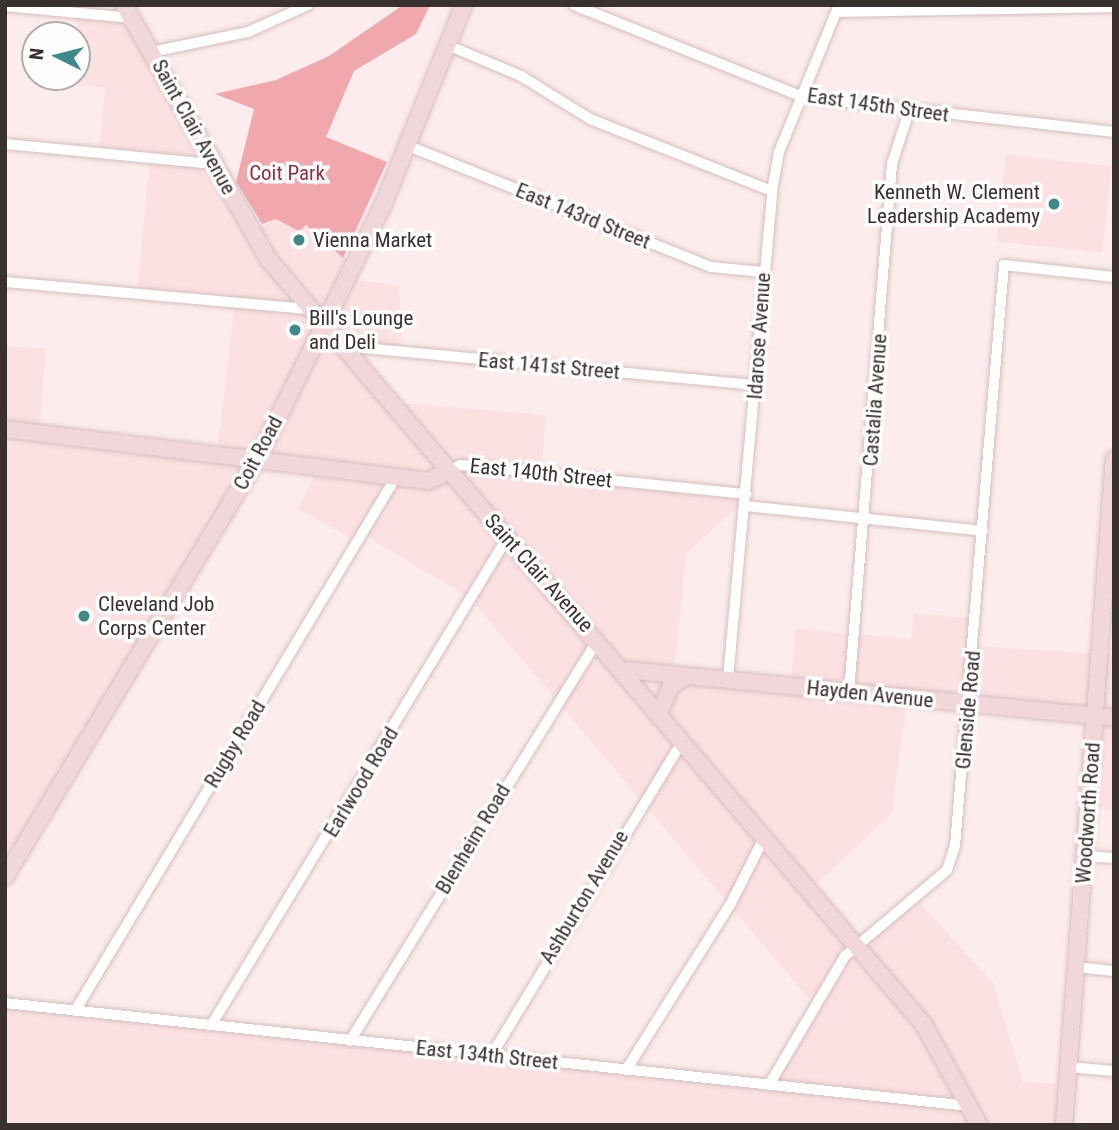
<!DOCTYPE html>
<style>
body{margin:0}
#map{position:relative;width:1119px;height:1130px;overflow:hidden;background:#fceced;font-family:"Roboto Condensed",sans-serif}
div>[style]{position:absolute}
.built>*{inset:0;background:#fce1e2;transform-origin:0 0}
.green>*{inset:0;background:#f0a8ad}
.roads{filter:drop-shadow(0 0 2px #d6bebf) drop-shadow(0 0 2px #d6bebf)}
.street>*{height:10px;margin:-5px;padding:0 5px;transform-origin:5px;border-radius:5px;background:#fff}
.secondary>*{height:16px;margin:-8px;padding:0 8px;transform-origin:8px;border-radius:8px;background:#f2d7da}
.dots>*{width:19px;height:19px;translate:-50% -50%;box-sizing:border-box;border:4px solid #fefefe;border-radius:50%}
span{translate:-50% -50%;white-space:nowrap;text-align:center;line-height:1.15;-webkit-text-stroke:7px #fefefe;paint-order:stroke}
.street-label{font-size:21px;color:#393030}
.park-label{font-size:21px;color:#942e3f}
.poi-label{font-size:21px;color:#393030}
.right{translate:-100% -50%;text-align:right}
.left{translate:0 -50%;text-align:left}
.frame{position:absolute;inset:0;border:7px solid #393030;pointer-events:none}
.north{position:absolute;left:21px;top:21px;width:70px;height:70px;box-sizing:border-box;background:#fefefe;border:2px solid #afacac;border-radius:50%;rotate:276deg;font-size:19px;font-weight:700;line-height:28px;text-align:center;color:#393030}
.north::after{content:'';display:block;margin:auto;width:24px;height:32px;background:#408989;clip-path:polygon(50% 0,100% 100%,50% 72%,0 100%)}
</style>
<div id="map">
<div class="built">
<i style="clip-path:polygon(5px 5px,124px 5px,253px 231px,276px 219px,305px 224px,353px 266px,347px 279px,399px 286px,402px 352px,343px 346px,388px 402px,546px 415px,541px 473px,747px 498px,686px 554px,674px 674px,790px 686px,796px 629px,911px 639px,914px 613px,976px 619px,975px 646px,1114px 655px,1114px 810px,1088px 808px,1095px 716px,907px 698px,892px 813px,810px 890px,856px 946px,915px 898px,993px 983px,1023px 1082px,1067px 1084px,1064px 1125px,5px 1125px,5px 1003px,769px 1085px,815px 1006px,470px 598px,363px 534px,358px 542px,298px 509px,319px 467px,257px 459px,5px 877px,5px 346px,46px 349px,39px 433px,217px 453px,235px 303px,137px 294px,150px 158px,99px 153px,105px 88px,68px 84px,69px 77px,77px 77px,76px 13px)"></i>
<i style="left:1006px;top:155px;width:106px;height:87px;rotate:6deg"></i>
</div>
<div class="green">
<i style="clip-path:polygon(403px 5px,430px 5px,416px 34px,354px 71px,326px 137px,387px 162px,343px 258px,306px 225px,299px 231px,276px 219px,262px 224px,236px 182px,254px 109px,215px 94px,276px 80px,329px 56px)"></i>
</div>
<div class="roads">
<div class="street">
<i style="left:574px;top:5px;width:247px;rotate:21.9deg"></i>
<i style="left:803px;top:97px;width:313px;rotate:6.4deg"></i>
<i style="left:5px;top:6px;width:127px;rotate:5.4deg"></i>
<i style="left:838px;top:12px;width:276px;rotate:-1deg"></i>
<i style="left:445px;top:44px;width:82px;rotate:22.8deg"></i>
<i style="left:521px;top:76px;width:81px;rotate:31.9deg"></i>
<i style="left:590px;top:119px;width:196px;rotate:21.6deg"></i>
<i style="left:152px;top:52px;width:98px;rotate:-11.8deg"></i>
<i style="left:248px;top:32px;width:66px;rotate:-24.2deg"></i>
<i style="left:5px;top:144px;width:210px;rotate:5.5deg"></i>
<i style="left:406px;top:145px;width:328px;rotate:21.8deg"></i>
<i style="left:711px;top:267px;width:52px;rotate:5.5deg"></i>
<i style="left:5px;top:282px;width:304px;rotate:5.1deg"></i>
<i style="left:342px;top:346px;width:416px;rotate:5.4deg"></i>
<i style="left:447px;top:472px;width:15px;rotate:-28deg"></i>
<i style="left:460px;top:465px;width:288px;rotate:5.8deg"></i>
<i style="left:746px;top:506px;width:238px;rotate:6deg"></i>
<i style="left:728px;top:679px;width:490px;rotate:-84.8deg"></i>
<i style="left:772px;top:191px;width:40px;rotate:-80deg"></i>
<i style="left:779px;top:152px;width:159px;rotate:-67.8deg"></i>
<i style="left:849px;top:692px;width:530px;rotate:-85.34deg"></i>
<i style="left:892px;top:164px;width:56px;rotate:-72.2deg"></i>
<i style="left:1085px;top:856px;width:29px;rotate:4deg"></i>
<i style="left:1076px;top:967px;width:38px;rotate:6deg"></i>
<i style="left:5px;top:1003px;width:968px;rotate:6.1deg"></i>
<i style="left:75px;top:1011px;width:623px;rotate:-58.99deg"></i>
<i style="left:212px;top:1024px;width:569px;rotate:-58.74deg"></i>
<i style="left:350px;top:1041px;width:472px;rotate:-58.3deg"></i>
<i style="left:491px;top:1056px;width:368px;rotate:-58.7deg"></i>
<i style="left:1068px;top:1067px;width:46px;rotate:5deg"></i>
<i style="left:626px;top:1070px;width:195px;rotate:-57.8deg"></i>
<i style="left:730px;top:905px;width:77px;rotate:-63.1deg"></i>
<i style="left:769px;top:1085px;width:150px;rotate:-59.5deg"></i>
<i style="left:845px;top:956px;width:133px;rotate:-40.1deg"></i>
<i style="left:947px;top:870px;width:25px;rotate:-72deg"></i>
<i style="left:955px;top:846px;width:583px;rotate:-85.18deg"></i>
<i style="left:1004px;top:265px;width:111px;rotate:6.2deg"></i>
</div>
<div class="secondary">
<i style="left:124px;top:5px;width:293px;rotate:60.4deg"></i>
<i style="left:269px;top:260px;width:1007px;rotate:49.43deg"></i>
<i style="left:924px;top:1025px;width:114px;rotate:61.2deg"></i>
<i style="left:5px;top:429px;width:426px;rotate:7deg"></i>
<i style="left:428px;top:481px;width:21px;rotate:-25deg"></i>
<i style="left:627px;top:670px;width:489px;rotate:5.6deg"></i>
<i style="left:659px;top:713px;width:30px;rotate:-66deg"></i>
<i style="left:671px;top:686px;width:19px;rotate:-32deg"></i>
<i style="left:5px;top:877px;width:489px;rotate:-58.9deg"></i>
<i style="left:258px;top:458px;width:282px;rotate:-63.7deg"></i>
<i style="left:383px;top:205px;width:216px;rotate:-68deg"></i>
<i style="left:1064px;top:1125px;width:668px;rotate:-85.71deg"></i>
</div>
</div>
<div class="dots">
<i style="left:1054px;top:204px;background:#408989"></i>
<i style="left:299px;top:240px;background:#408989"></i>
<i style="left:295px;top:330px;background:#408989"></i>
<i style="left:84px;top:616px;background:#408989"></i>
</div>
<div class="street-label">
<span style="left:878px;top:105px;rotate:8deg">East 145th Street</span>
<span style="left:194px;top:127px;rotate:61deg">Saint Clair Avenue</span>
<span style="left:583px;top:216px;rotate:22deg">East 143rd Street</span>
<span style="left:759px;top:336px;rotate:-86deg">Idarose Avenue</span>
<span style="left:549px;top:366px;rotate:5deg">East 141st Street</span>
<span style="left:875px;top:400px;rotate:-86deg">Castalia Avenue</span>
<span style="left:258px;top:453px;rotate:-62deg">Coit Road</span>
<span style="left:541px;top:473px;rotate:6deg">East 140th Street</span>
<span style="left:539px;top:573px;rotate:48deg">Saint Clair Avenue</span>
<span style="left:870px;top:694px;rotate:6deg">Hayden Avenue</span>
<span style="left:968px;top:710px;rotate:-85deg">Glenside Road</span>
<span style="left:235px;top:744px;rotate:-59deg">Rugby Road</span>
<span style="left:361px;top:782px;rotate:-59deg">Earlwood Road</span>
<span style="left:1088px;top:813px;rotate:-86deg">Woodworth Road</span>
<span style="left:473px;top:839px;rotate:-59deg">Blenheim Road</span>
<span style="left:584px;top:897px;rotate:-59deg">Ashburton Avenue</span>
<span style="left:487px;top:1055px;rotate:6deg">East 134th Street</span>
</div>
<div class="park-label">
<span style="left:287px;top:173px">Coit Park</span>
</div>
<div class="poi-label">
<span class="right" style="left:1040px;top:204px">Kenneth W. Clement<br>Leadership Academy</span>
<span class="left" style="left:313px;top:240px">Vienna Market</span>
<span class="left" style="left:309px;top:330px">Bill's Lounge<br>and Deli</span>
<span class="left" style="left:98px;top:616px">Cleveland Job<br>Corps Center</span>
</div>
<div class="frame"></div>
<div class="north">N</div>
</div>
